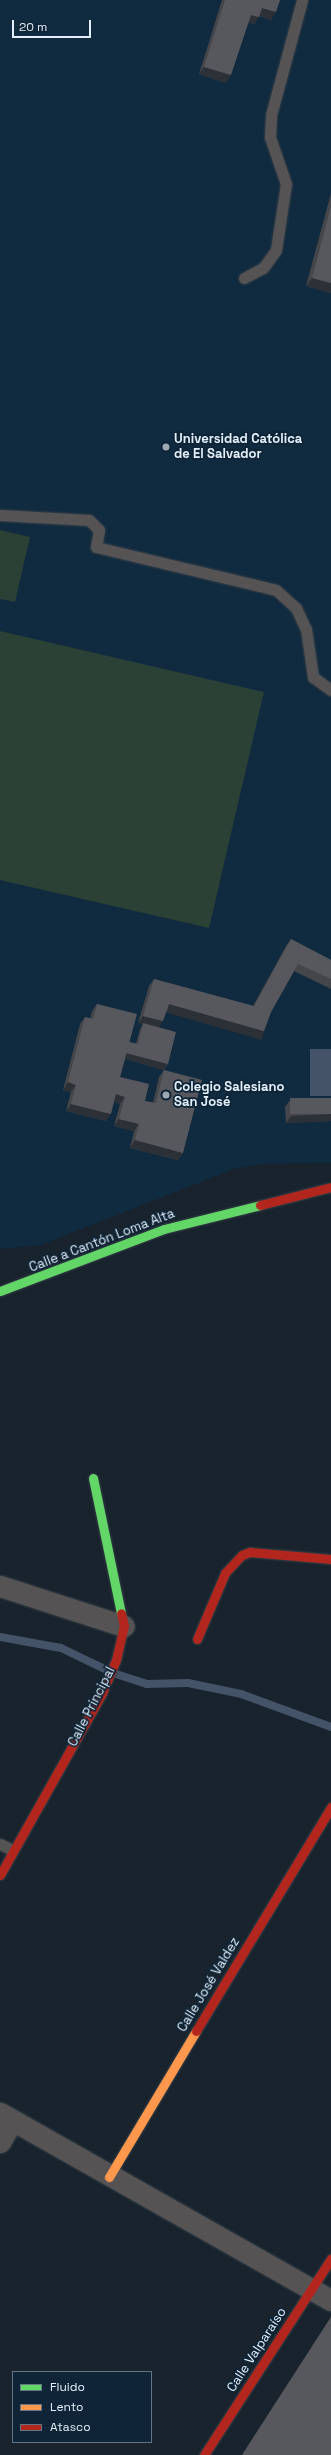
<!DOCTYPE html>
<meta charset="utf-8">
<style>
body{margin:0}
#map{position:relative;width:331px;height:2455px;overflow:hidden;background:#18232d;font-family:"Space Grotesk",sans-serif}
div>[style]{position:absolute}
.built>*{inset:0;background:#102a3f}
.green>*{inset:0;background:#2b4136}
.water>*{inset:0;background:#455368;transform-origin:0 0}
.stream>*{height:8px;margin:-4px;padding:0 4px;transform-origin:4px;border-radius:4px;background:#455368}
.roads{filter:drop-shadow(0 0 1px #364048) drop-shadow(0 0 1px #364048)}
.lane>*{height:11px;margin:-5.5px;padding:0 5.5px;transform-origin:5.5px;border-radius:5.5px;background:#565355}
.street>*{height:21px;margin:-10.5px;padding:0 10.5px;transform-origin:10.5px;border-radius:10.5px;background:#565355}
.fast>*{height:9px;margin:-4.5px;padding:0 4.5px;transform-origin:4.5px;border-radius:4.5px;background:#63d668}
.slow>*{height:9px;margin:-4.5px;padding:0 4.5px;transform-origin:4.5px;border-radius:4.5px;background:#ff974d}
.jam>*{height:9px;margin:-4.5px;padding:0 4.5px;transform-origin:4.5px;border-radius:4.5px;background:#b3261e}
.wall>*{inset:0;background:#45464a}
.shaded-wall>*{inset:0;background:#2c3037;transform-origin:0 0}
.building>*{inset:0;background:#56585d;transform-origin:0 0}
.dots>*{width:11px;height:11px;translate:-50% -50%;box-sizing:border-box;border:2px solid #0f2436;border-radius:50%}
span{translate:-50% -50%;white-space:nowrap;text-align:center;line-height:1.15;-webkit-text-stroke:3.5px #0f2436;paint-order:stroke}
.poi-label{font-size:13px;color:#e3f0fc;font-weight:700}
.left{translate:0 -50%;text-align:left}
.street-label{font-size:13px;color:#e3f0fc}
.legend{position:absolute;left:12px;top:2371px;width:140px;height:72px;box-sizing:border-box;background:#0f2436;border:1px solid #647685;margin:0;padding:5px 7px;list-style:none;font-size:12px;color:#e3f0fc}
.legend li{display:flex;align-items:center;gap:8px;height:20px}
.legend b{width:20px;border:1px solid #647685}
.scale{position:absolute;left:12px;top:20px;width:79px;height:18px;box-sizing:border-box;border:2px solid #e3f0fc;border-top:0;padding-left:5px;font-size:12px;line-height:14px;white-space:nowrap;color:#e3f0fc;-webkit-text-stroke:3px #0f2436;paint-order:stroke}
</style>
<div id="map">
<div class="built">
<i style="clip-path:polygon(0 0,331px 0,331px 1163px,261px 1164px,234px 1169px,41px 1245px,0 1249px)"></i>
</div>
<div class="green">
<i style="clip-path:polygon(0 530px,30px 537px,15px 602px,0 599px)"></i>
<i style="clip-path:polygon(0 631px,264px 692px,209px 928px,0 880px)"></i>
</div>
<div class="water">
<i style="left:331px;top:1049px;width:47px;height:21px;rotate:90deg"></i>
</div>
<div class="stream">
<i style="left:0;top:1637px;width:62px;rotate:10.2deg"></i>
<i style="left:61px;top:1648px;width:58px;rotate:25.7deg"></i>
<i style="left:113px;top:1673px;width:36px;rotate:18deg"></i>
<i style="left:147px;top:1684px;width:41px;rotate:-1.4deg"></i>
<i style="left:188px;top:1683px;width:54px;rotate:11.7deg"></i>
<i style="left:241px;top:1694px;width:96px;rotate:20.1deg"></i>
</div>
<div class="roads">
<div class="lane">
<i style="left:244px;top:278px;width:21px;rotate:-28deg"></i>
<i style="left:263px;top:268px;width:22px;rotate:-54deg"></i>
<i style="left:276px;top:250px;width:67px;rotate:-81.4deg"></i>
<i style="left:286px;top:184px;width:50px;rotate:-108.8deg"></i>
<i style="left:270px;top:137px;width:22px;rotate:-87deg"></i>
<i style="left:271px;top:115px;width:119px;rotate:-74.9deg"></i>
<i style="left:0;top:515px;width:89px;rotate:3.2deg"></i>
<i style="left:89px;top:520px;width:14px;rotate:45deg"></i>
<i style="left:99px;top:530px;width:17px;rotate:100deg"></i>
<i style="left:96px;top:547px;width:185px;rotate:13.4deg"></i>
<i style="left:276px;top:590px;width:27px;rotate:42deg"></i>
<i style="left:296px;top:608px;width:23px;rotate:65deg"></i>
<i style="left:306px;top:629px;width:49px;rotate:81.7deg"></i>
<i style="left:313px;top:677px;width:22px;rotate:36deg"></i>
<i style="left:0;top:1844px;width:14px;rotate:25deg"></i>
</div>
<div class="street">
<i style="left:0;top:1586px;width:130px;rotate:17.9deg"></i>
<i style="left:0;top:2113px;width:380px;rotate:29.5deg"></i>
<i style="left:0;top:2142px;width:24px;rotate:-60deg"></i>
</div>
<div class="fast">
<i style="left:0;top:1291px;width:175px;rotate:-20.7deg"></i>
<i style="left:164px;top:1229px;width:99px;rotate:-14deg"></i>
<i style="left:93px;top:1478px;width:138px;rotate:78.3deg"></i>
</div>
<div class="slow">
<i style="left:109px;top:2177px;width:170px;rotate:-59.2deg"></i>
</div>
<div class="jam">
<i style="left:260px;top:1205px;width:73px;rotate:-14.2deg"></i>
<i style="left:197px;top:1639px;width:72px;rotate:-67deg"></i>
<i style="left:225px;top:1573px;width:25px;rotate:-47deg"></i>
<i style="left:242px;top:1555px;width:9px;rotate:-21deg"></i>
<i style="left:250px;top:1552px;width:81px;rotate:4.9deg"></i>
<i style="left:0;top:1875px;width:209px;rotate:-60.7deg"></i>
<i style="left:102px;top:1693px;width:36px;rotate:-67deg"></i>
<i style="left:116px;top:1660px;width:35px;rotate:-77deg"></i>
<i style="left:124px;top:1626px;width:13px;rotate:-103deg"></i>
<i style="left:196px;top:2031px;width:262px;rotate:-58.9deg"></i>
<i style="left:204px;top:2455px;width:234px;rotate:-57.1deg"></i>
</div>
</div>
<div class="wall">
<i style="clip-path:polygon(222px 0,280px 0,271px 20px,259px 16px,254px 24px,248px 22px,226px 83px,199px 74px)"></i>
<i style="clip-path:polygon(331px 193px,331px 293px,306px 286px)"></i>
<i style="clip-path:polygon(291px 939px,331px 960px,331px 989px,294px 971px,271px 1012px,264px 1031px,259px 1038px,166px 1012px,159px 1027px,168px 1064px,164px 1070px,125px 1059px,120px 1077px,145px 1101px,153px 1103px,159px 1077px,164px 1070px,183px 1153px,178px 1160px,130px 1148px,134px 1131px,114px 1126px,120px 1104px,114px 1102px,106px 1121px,66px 1111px,71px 1092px,63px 1090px,80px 1024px,85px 1017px,90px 1019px,92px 1011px,97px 1004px,129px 1042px,136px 1044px,140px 1029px,143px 1024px,138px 1023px,149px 986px,154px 979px,253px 1006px,286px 946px)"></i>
<i style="clip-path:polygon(331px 1098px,331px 1121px,286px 1123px,285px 1107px,290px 1100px)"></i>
<i style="clip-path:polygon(331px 2317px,331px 2455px,242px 2455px)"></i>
</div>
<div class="shaded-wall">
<i style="clip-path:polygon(262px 8px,276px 12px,271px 20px,257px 15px)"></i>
<i style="clip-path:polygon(251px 15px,259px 17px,254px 24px,246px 22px)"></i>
<i style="clip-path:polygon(204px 67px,231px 75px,226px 83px,199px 74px)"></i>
<i style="clip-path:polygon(312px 278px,331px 283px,331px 293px,306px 286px)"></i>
<i style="left:169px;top:1004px;width:99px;height:9px;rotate:16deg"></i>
<i style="clip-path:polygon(143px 1016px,163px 1021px,158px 1028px,138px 1023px)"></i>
<i style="clip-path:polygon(126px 1053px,168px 1064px,164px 1070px,122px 1058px)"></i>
<i style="clip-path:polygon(68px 1082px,76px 1085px,71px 1092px,63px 1090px)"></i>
<i style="clip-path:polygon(116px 1094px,125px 1097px,120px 1104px,111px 1101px)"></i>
<i style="clip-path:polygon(71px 1104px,111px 1114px,106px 1121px,66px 1111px)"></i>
<i style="clip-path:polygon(331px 1114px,331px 1121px,286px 1123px,291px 1116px)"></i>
<i style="clip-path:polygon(119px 1119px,139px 1124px,134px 1131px,114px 1126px)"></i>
<i style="clip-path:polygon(135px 1140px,183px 1153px,178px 1160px,130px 1148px)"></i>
</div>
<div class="building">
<i style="clip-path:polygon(225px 0,280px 0,276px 12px,262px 8px,259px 17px,251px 15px,231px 75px,204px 67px)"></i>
<i style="clip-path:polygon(331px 206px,331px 283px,312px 278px)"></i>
<i style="clip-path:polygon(291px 939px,331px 960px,331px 979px,298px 964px,271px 1012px,264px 1031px,169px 1004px,163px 1021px,143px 1016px,154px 979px,254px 1006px)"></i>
<i style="clip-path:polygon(97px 1004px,137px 1014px,120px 1077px,149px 1084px,145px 1101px,156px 1103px,164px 1070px,202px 1080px,183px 1153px,135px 1140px,139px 1124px,119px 1119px,125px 1097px,116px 1094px,111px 1114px,71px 1104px,76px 1085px,68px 1082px,85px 1017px,93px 1019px)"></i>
<i style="clip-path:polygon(143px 1023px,176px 1032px,168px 1064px,126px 1053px,129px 1042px,138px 1044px)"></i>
<i style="left:331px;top:1098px;width:16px;height:41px;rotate:90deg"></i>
<i style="clip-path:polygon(331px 2317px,331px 2455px,242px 2455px)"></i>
</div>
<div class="dots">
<i style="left:166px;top:447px;background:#9ca8b4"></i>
<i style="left:166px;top:1095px;background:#9ca8b4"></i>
</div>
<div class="poi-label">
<span class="left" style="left:174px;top:447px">Universidad Católica<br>de El Salvador</span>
<span class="left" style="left:174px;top:1095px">Colegio Salesiano<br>San José</span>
</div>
<div class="street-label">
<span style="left:102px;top:1241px;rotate:-21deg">Calle a Cantón Loma Alta</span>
<span style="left:92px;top:1707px;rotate:-63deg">Calle Principal</span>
<span style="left:209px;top:1985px;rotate:-59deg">Calle José Valdez</span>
<span style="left:257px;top:2350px;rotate:-57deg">Calle Valparaíso</span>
</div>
<ul class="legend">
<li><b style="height:5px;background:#63d668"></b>Fluido</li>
<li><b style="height:5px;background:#ff974d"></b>Lento</li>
<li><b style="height:5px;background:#b3261e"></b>Atasco</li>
</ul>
<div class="scale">20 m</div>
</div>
